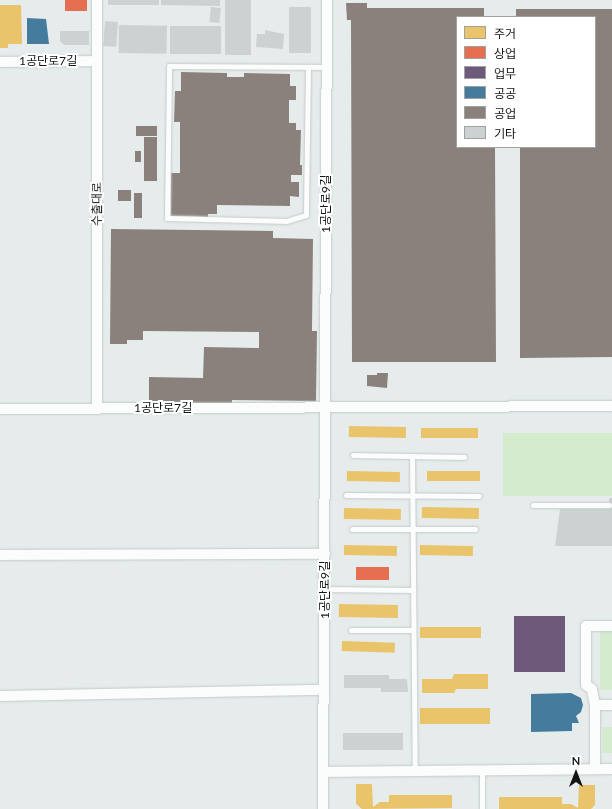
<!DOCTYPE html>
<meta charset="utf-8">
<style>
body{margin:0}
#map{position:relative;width:612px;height:809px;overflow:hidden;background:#e6ecec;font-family:Lato,"Noto Sans KR",sans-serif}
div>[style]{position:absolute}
.green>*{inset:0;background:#d4ebcd;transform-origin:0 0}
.homes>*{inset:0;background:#e9c46a;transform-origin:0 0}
.shops>*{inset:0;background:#e76f51;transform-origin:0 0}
.offices>*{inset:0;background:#6d597a;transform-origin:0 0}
.public>*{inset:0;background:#457b9d}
.industry>*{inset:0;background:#8a817c;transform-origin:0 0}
.building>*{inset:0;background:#ccd2d2;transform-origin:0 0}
.roads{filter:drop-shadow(0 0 1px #c4c9c9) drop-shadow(0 0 1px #c4c9c9)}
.lane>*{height:5px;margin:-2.5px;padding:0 2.5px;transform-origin:2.5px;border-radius:2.5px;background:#fbfcfc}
.street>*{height:10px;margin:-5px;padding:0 5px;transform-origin:5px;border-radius:5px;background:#fbfcfc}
span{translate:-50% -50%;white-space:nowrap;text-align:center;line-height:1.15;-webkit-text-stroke:4px #fff;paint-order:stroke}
.street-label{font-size:12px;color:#111615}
.legend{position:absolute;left:456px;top:16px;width:140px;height:132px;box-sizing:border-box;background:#fff;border:1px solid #a0a2a1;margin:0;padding:5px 7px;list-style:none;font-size:12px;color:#111615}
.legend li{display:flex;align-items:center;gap:8px;height:20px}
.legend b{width:20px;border:1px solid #a0a2a1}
.north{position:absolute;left:556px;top:753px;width:40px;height:40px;-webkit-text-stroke:3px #fff;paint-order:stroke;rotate:0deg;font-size:11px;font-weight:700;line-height:16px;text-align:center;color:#111615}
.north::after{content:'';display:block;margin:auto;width:14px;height:18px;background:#111615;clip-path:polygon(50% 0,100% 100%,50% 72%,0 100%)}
</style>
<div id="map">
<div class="green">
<i style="left:612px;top:433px;width:63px;height:109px;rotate:90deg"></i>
<i style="left:600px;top:630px;width:12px;height:60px"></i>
<i style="left:602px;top:727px;width:10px;height:26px"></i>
</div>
<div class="homes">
<i style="clip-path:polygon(0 5px,21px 5px,22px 44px,8px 44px,8px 48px,0 48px)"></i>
<i style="left:349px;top:426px;width:57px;height:11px;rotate:1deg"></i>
<i style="left:421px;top:428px;width:57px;height:10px"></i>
<i style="left:347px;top:471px;width:53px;height:10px;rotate:1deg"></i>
<i style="left:427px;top:471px;width:53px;height:10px"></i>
<i style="left:422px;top:507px;width:57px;height:11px;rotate:1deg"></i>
<i style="left:344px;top:508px;width:57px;height:11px;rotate:1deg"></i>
<i style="left:344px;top:545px;width:53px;height:10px;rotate:1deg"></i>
<i style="left:420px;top:545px;width:53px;height:10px;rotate:1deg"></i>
<i style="left:339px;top:604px;width:59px;height:13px;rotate:1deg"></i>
<i style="left:420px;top:627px;width:61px;height:11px"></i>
<i style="left:342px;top:641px;width:53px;height:10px;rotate:2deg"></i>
<i style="clip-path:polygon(454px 674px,488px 674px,488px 689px,456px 689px,454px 693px,422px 693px,422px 679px,452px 679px)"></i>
<i style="left:490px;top:708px;width:16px;height:70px;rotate:90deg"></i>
<i style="clip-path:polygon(356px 784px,372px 784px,373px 807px,380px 802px,389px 802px,389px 795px,452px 795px,452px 808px,362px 809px,356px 804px)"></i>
<i style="clip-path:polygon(579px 785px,595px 785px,595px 805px,591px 809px,499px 809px,499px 797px,562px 797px,562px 804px,571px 804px,578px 808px)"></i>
</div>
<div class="shops">
<i style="left:65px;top:0;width:22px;height:11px"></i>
<i style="left:356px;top:567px;width:33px;height:13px"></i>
</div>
<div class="offices">
<i style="left:514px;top:616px;width:51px;height:56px"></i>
</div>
<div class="public">
<i style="clip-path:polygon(27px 18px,46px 19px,49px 44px,27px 44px)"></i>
<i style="clip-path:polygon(571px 693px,581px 698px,583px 705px,581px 712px,576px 716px,579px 723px,572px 723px,572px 731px,531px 732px,531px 694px)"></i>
</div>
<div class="industry">
<i style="clip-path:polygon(346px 3px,367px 3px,367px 8px,484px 8px,484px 17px,457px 17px,457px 147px,495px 147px,496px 362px,352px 362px,351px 20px,347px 20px)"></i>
<i style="clip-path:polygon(516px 9px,612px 9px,612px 357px,520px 358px,520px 147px,595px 147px,595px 17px,516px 17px)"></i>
<i style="clip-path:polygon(181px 72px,227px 73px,227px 77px,244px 77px,244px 73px,290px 74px,290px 86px,296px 86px,296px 100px,289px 100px,289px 123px,296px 123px,296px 130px,301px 130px,300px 165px,302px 165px,302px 175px,291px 175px,291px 182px,299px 182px,299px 197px,290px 196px,290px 206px,217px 205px,217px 214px,208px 214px,208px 217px,171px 216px,171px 173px,180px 173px,180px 122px,174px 122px,175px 91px,181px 91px)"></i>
<i style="left:136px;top:126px;width:21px;height:10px"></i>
<i style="left:144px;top:137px;width:13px;height:44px"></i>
<i style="left:135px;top:151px;width:6px;height:11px"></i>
<i style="left:118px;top:190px;width:13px;height:11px"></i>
<i style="left:134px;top:193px;width:8px;height:25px"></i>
<i style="clip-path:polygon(111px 229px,273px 231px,273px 238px,313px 239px,312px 331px,317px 331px,316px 401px,232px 400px,232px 404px,149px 405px,149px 377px,203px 378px,204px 347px,259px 348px,259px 332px,143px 331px,143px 340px,127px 340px,127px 344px,110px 344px)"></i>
<i style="clip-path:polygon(377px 373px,388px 373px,387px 388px,367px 386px,367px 375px,377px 375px)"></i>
</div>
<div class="building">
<i style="left:108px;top:0;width:51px;height:5px"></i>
<i style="clip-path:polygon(161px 0,220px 0,220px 6px,161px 5px)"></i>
<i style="left:225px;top:0;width:26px;height:55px"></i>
<i style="left:211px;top:7px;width:10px;height:15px;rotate:6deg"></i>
<i style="left:289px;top:7px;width:22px;height:46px"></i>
<i style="left:105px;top:21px;width:13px;height:25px;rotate:4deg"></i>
<i style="left:119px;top:25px;width:48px;height:28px;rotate:1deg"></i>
<i style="left:170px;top:26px;width:51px;height:28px"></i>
<i style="clip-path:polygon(265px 30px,284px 34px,283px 49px,256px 47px,257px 34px,265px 34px)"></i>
<i style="clip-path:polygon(60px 31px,89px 31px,89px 45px,64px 45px,60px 41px)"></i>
<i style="clip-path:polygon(609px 498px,612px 498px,612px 546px,555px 546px,560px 509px,610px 509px)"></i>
<i style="clip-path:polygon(344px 675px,389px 675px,389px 679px,407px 679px,408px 692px,381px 692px,381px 688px,344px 688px)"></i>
<i style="left:343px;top:733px;width:60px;height:17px"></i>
</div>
<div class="roads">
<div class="lane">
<i style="left:308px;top:67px;width:148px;rotate:90.8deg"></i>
<i style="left:306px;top:215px;width:21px;rotate:163deg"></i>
<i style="left:286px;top:221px;width:119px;rotate:-178.6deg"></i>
<i style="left:167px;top:218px;width:152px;rotate:-89.2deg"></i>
<i style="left:169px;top:66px;width:158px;rotate:0.4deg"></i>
<i style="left:353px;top:455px;width:111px;rotate:1deg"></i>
<i style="left:412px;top:456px;width:315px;rotate:89.5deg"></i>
<i style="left:346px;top:495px;width:133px;rotate:0.4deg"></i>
<i style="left:533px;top:505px;width:76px"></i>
<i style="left:352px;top:529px;width:123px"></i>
<i style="left:325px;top:589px;width:88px;rotate:0.7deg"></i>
<i style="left:351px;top:630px;width:62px"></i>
<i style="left:482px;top:809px;width:39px;rotate:-90deg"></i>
</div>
<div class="street">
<i style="left:97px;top:0;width:409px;rotate:90deg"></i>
<i style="left:0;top:62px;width:96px;rotate:-0.6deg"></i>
<i style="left:0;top:409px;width:612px;rotate:-0.28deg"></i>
<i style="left:0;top:555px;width:325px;rotate:-0.2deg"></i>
<i style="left:0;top:696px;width:324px;rotate:-1.1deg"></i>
<i style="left:595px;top:705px;width:17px"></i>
<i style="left:595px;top:769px;width:64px;rotate:-90deg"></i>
<i style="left:595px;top:705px;width:16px;rotate:-101deg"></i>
<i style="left:592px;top:689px;width:7px;rotate:-146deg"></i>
<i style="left:586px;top:685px;width:59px;rotate:-90deg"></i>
<i style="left:586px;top:626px;width:26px"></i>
<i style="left:324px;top:772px;width:288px;rotate:-0.6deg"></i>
<i style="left:323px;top:809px;width:809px;rotate:-89.72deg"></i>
</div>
</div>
<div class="street-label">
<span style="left:48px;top:61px">1공단로7길</span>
<span style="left:97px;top:204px;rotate:-90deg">수출대로</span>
<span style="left:326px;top:204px;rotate:-90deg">1공단로9길</span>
<span style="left:163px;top:408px">1공단로7길</span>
<span style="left:325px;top:590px;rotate:-90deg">1공단로9길</span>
</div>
<ul class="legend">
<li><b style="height:11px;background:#e9c46a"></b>주거</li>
<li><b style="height:11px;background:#e76f51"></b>상업</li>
<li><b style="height:11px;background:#6d597a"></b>업무</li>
<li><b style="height:11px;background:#457b9d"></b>공공</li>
<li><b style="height:11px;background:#8a817c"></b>공업</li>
<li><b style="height:11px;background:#ccd2d2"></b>기타</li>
</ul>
<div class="north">N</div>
</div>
